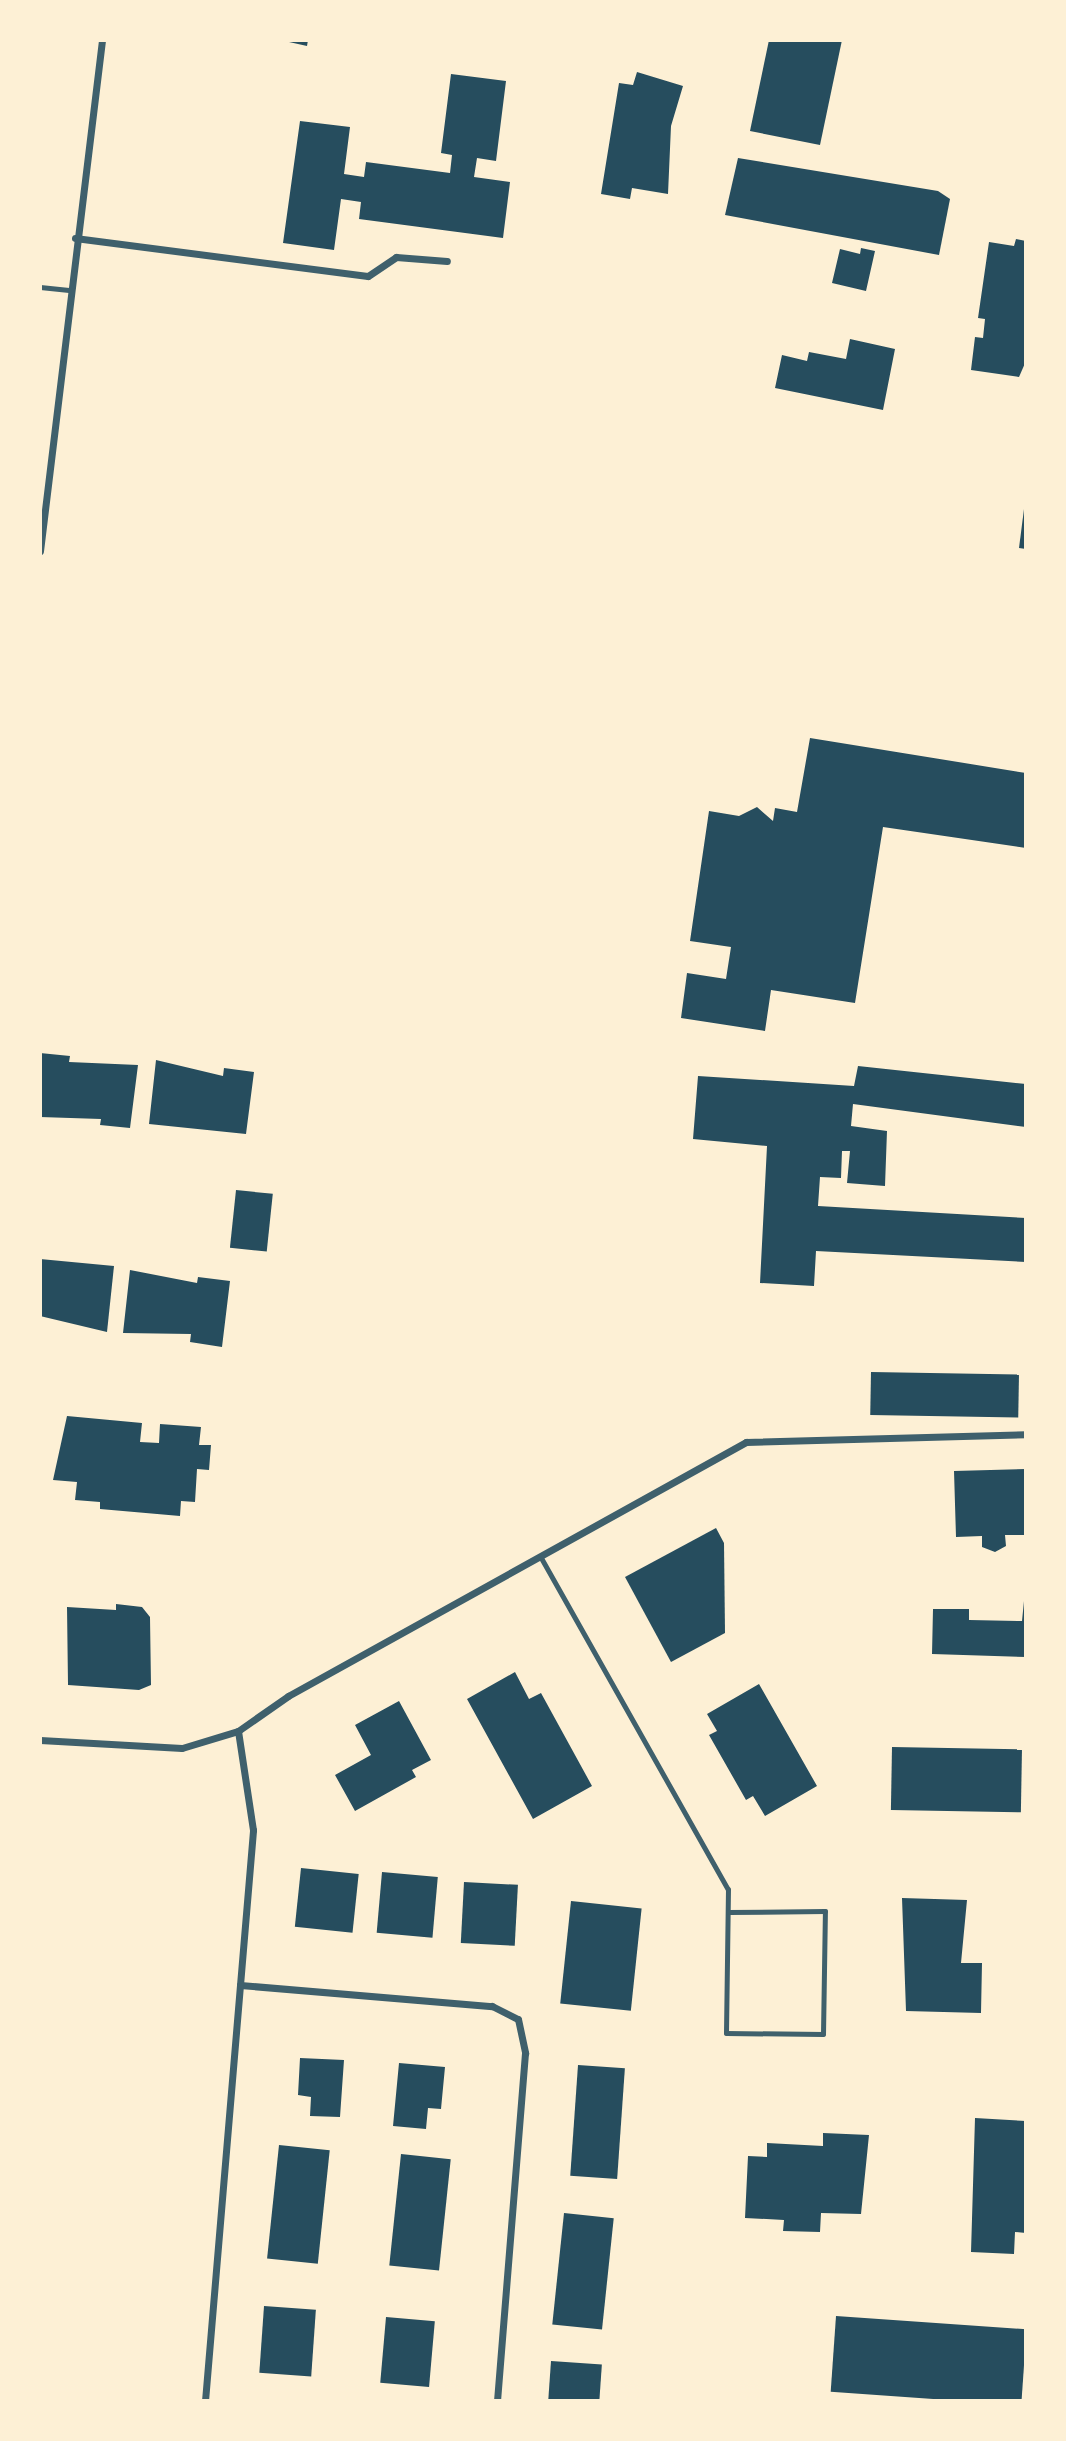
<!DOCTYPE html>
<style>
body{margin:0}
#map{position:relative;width:1066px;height:2441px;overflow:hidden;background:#fdf0d5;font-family:Cabin,sans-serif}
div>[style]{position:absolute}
.building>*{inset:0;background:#264d5e;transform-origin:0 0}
.service>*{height:5px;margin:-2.5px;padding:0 2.5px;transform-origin:2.5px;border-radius:2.5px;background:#3f606c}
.minor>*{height:7px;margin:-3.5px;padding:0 3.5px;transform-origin:3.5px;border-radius:3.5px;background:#3f606c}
span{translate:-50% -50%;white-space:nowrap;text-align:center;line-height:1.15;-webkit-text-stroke:5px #fdf0d5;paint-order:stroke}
.frame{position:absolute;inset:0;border:42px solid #fdf0d5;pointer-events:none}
</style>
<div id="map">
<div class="building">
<i style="clip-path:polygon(280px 40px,308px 40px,307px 46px)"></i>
<i style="clip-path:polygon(769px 40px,842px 40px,820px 145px,750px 131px)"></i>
<i style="clip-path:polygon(637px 72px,683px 86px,671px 126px,668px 194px,632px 188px,630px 199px,601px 194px,619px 83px,633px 85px)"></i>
<i style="clip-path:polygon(451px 74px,506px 81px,496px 161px,477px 158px,474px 177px,510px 182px,503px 238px,359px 219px,361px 202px,341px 199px,334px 250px,283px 243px,300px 121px,350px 127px,344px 174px,364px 177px,366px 162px,450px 173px,452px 155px,441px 153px)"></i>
<i style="clip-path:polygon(738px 158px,938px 191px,950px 199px,939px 255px,725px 215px)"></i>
<i style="clip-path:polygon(1016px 239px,1026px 241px,1026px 361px,1019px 377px,971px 370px,975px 337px,983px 338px,985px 319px,978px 318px,989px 242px,1014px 246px)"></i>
<i style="clip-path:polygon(861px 248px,875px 251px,866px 291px,832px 283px,840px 249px,860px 254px)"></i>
<i style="clip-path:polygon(850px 339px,895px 349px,883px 410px,775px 388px,782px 355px,807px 361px,809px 352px,846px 359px)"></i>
<i style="clip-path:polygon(1024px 509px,1026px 509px,1026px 549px,1019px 548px)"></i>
<i style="clip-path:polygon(810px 738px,1026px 773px,1026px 848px,883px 827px,855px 1003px,771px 990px,765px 1031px,681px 1018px,687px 973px,726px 979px,731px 947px,690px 941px,709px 811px,739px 816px,757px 807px,773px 821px,775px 808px,797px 812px)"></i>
<i style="clip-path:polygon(40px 1053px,70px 1056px,69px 1062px,138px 1065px,130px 1128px,100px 1125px,101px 1119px,40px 1117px)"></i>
<i style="clip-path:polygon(156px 1060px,223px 1076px,224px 1068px,254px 1072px,246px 1134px,149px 1124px)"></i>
<i style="clip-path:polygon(858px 1066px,1026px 1084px,1026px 1127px,853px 1104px,851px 1126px,887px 1131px,885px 1186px,847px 1183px,850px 1151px,842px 1151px,841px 1178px,820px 1177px,818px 1206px,1026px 1218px,1026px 1262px,816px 1251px,814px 1286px,760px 1283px,767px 1146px,693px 1139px,698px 1076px,854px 1086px)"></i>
<i style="left:236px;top:1190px;width:37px;height:58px;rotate:6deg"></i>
<i style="clip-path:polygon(40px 1259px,114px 1266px,107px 1332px,40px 1316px)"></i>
<i style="clip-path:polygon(130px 1270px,197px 1283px,198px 1277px,230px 1281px,222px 1347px,190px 1342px,191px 1334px,123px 1333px)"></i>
<i style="left:871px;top:1372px;width:148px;height:43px;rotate:1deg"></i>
<i style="clip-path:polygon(67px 1416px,142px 1423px,140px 1442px,159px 1443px,160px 1424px,201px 1427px,199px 1445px,211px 1445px,209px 1470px,197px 1469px,195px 1502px,181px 1501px,180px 1516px,100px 1509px,100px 1502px,75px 1500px,77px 1482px,53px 1480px)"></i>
<i style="clip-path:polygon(1026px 1469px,1026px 1535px,1005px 1535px,1006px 1546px,995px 1552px,982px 1547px,982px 1536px,956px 1537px,954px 1471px)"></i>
<i style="clip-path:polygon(716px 1528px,724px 1543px,725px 1633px,671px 1662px,625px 1577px)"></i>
<i style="clip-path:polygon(1026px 1581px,1026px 1657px,932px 1654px,933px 1609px,969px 1609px,969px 1620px,1022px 1621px)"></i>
<i style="clip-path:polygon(116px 1604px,142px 1607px,150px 1617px,151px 1685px,139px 1690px,68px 1685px,67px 1607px,116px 1610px)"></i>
<i style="clip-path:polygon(515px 1672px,529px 1699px,541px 1693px,592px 1786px,533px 1819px,467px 1699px)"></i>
<i style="clip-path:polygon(759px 1684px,817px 1786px,765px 1816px,753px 1796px,746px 1800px,709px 1735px,717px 1731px,707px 1714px)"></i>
<i style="clip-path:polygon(399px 1701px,431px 1760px,412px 1770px,416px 1777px,355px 1811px,335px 1775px,371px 1755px,355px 1725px)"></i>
<i style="left:892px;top:1747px;width:130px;height:63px;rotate:1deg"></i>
<i style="left:301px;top:1868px;width:58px;height:59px;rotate:6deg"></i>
<i style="left:382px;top:1872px;width:56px;height:61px;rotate:5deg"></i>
<i style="left:464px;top:1882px;width:54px;height:61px;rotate:3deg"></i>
<i style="clip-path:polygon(902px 1898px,967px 1900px,961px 1963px,982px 1963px,981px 2013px,906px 2011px)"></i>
<i style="left:571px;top:1901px;width:71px;height:103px;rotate:6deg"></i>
<i style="clip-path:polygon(300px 2058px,344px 2060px,340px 2117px,310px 2116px,311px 2097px,298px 2095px)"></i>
<i style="clip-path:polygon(399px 2063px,445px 2067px,441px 2109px,428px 2108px,426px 2129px,393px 2126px)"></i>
<i style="left:578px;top:2065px;width:47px;height:111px;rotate:4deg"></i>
<i style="clip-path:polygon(975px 2118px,1026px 2121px,1026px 2233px,1015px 2232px,1014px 2254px,971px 2252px)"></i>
<i style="clip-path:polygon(823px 2133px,869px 2135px,861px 2214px,821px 2213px,820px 2232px,783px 2231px,784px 2220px,745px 2218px,748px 2156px,767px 2157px,767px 2143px,823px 2146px)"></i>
<i style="left:279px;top:2145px;width:51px;height:114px;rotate:6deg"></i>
<i style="left:401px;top:2154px;width:50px;height:112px;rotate:6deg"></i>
<i style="left:564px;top:2213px;width:50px;height:112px;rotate:6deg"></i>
<i style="left:264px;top:2306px;width:52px;height:67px;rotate:4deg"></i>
<i style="left:836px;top:2316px;width:191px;height:76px;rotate:4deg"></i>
<i style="left:386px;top:2317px;width:49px;height:66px;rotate:5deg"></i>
<i style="left:551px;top:2361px;width:51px;height:40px;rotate:4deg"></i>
</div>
<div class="service">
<i style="left:40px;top:287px;width:29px;rotate:6deg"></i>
<i style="left:540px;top:1556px;width:382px;rotate:60.6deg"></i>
<i style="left:728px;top:1889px;width:144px;rotate:90.8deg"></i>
<i style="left:726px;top:2033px;width:97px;rotate:0.6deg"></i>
<i style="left:823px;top:2034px;width:123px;rotate:-89.1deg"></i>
<i style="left:825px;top:1911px;width:97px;rotate:179.4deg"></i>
</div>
<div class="minor">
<i style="left:75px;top:238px;width:295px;rotate:7.4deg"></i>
<i style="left:368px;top:276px;width:34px;rotate:-34deg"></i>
<i style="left:396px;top:257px;width:51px;rotate:4.5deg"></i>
<i style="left:40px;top:551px;width:515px;rotate:-83.08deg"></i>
<i style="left:40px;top:1740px;width:142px;rotate:3.2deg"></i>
<i style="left:182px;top:1748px;width:59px;rotate:-16.9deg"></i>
<i style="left:238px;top:1731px;width:61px;rotate:-35deg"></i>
<i style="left:288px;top:1696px;width:524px;rotate:-29.01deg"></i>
<i style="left:746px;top:1442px;width:280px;rotate:-1.6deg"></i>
<i style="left:240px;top:1985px;width:253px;rotate:4.8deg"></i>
<i style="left:492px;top:2006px;width:29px;rotate:27deg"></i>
<i style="left:518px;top:2019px;width:35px;rotate:78deg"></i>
<i style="left:525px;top:2053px;width:349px;rotate:94.6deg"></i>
<i style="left:205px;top:2401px;width:573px;rotate:-85.19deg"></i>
<i style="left:253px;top:1830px;width:100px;rotate:-98.6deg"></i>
</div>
<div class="frame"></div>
</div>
